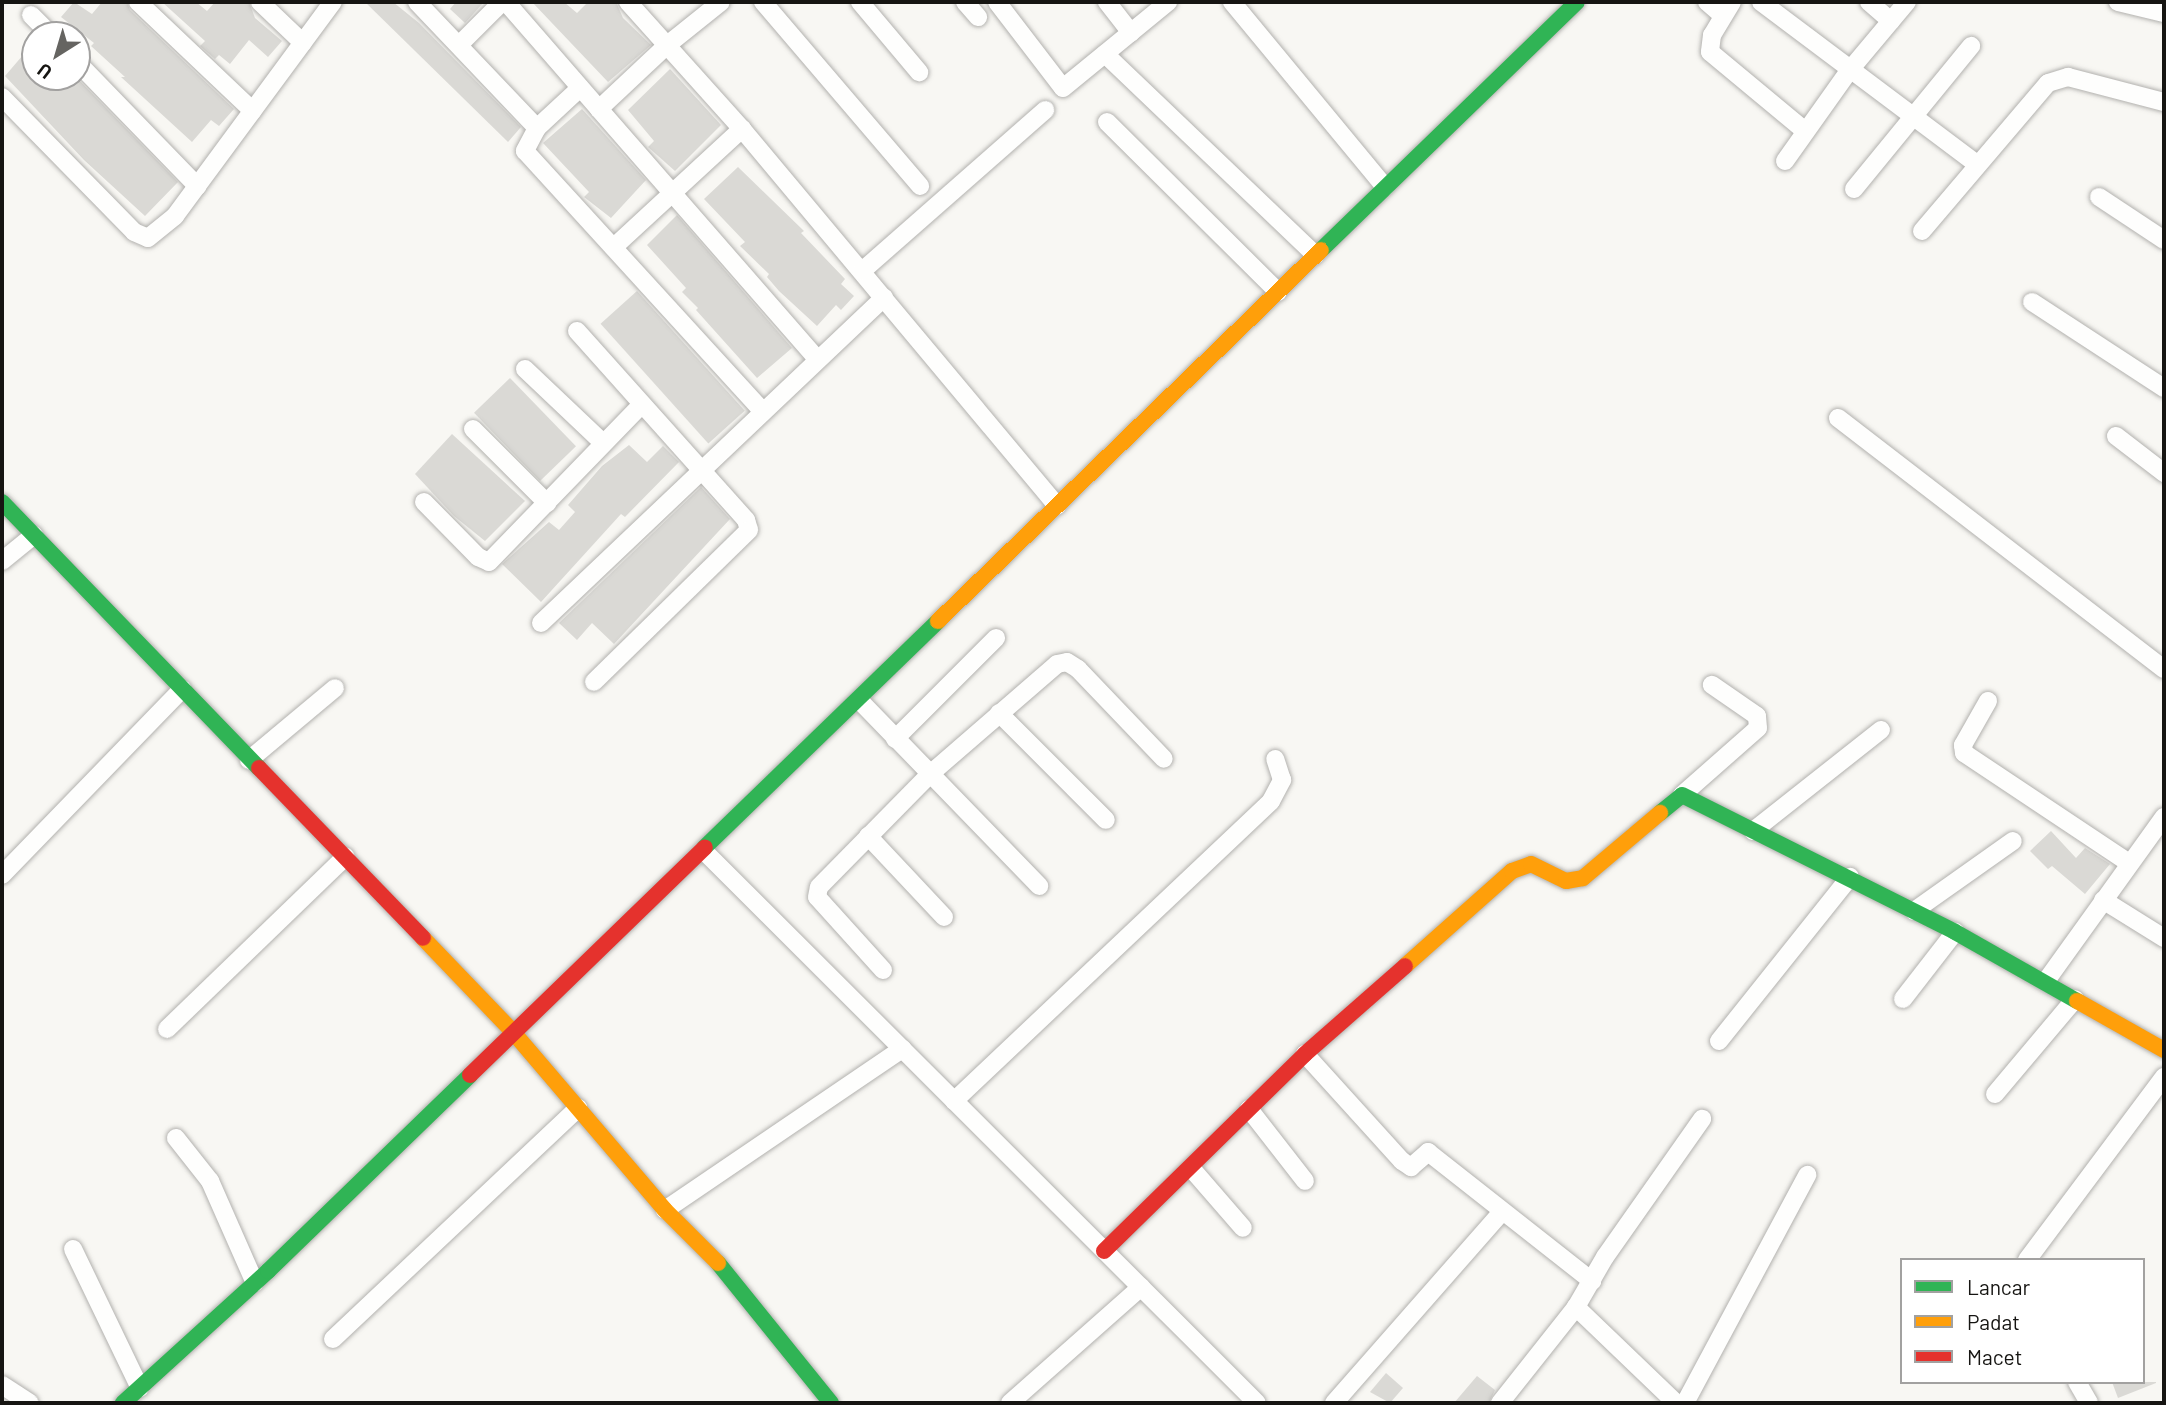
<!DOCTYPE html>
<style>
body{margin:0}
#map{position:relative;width:2166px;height:1405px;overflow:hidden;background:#f8f7f3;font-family:Barlow,sans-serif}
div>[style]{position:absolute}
.building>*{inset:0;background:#dad9d5;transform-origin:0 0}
.roads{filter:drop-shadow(0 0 2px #b2b1ae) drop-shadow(0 0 2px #b2b1ae)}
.street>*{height:18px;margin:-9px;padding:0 9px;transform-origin:9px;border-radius:9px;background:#fefefd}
.fast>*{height:16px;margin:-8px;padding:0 8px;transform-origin:8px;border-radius:8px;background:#30b455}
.slow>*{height:16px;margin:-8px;padding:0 8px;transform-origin:8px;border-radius:8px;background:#ff9f0a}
.jam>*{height:16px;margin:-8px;padding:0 8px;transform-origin:8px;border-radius:8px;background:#e5322d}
span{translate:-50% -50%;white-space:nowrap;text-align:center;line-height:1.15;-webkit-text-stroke:7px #fff;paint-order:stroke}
.frame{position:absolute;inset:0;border:4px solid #161512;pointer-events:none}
.legend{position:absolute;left:1900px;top:1258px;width:245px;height:126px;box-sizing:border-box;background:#fff;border:2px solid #a2a1a0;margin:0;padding:9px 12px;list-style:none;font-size:21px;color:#161512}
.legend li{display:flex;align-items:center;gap:14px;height:35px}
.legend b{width:35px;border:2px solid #a2a1a0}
.north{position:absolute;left:21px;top:21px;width:70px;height:70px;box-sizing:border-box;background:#fff;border:2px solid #a2a1a0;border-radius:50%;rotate:217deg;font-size:19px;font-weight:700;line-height:28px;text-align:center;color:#161512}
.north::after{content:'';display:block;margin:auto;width:24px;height:32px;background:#656461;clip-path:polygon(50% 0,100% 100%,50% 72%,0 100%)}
</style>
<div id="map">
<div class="building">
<i style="clip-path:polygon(74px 2px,92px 14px,102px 2px,127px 2px,130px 10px,234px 109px,219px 126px,211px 120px,192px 142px,121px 77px,125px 77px,91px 46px,94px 43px,61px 17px)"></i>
<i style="clip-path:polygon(162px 2px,196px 2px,207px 11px,215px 2px,249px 2px,255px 18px,282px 41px,268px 57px,249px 40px,230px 64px,219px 55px,215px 59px,200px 46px,205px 41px)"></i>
<i style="clip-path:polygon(365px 2px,393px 2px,419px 23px,521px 127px,508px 142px)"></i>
<i style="clip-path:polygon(456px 2px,484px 2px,465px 23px,450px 9px)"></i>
<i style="clip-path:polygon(532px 2px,564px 2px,577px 13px,588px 2px,616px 2px,623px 18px,651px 45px,608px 82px)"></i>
<i style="clip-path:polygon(35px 41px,35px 77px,76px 77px,178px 182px,145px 216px,84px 160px,5px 76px)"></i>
<i style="clip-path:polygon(670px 69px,721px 125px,675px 171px,648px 147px,654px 141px,628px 110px)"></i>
<i style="clip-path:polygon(582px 109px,646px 180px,611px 218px,584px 197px,589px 192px,543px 143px)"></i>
<i style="clip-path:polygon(738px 167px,804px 231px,801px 233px,845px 279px,841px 284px,854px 296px,841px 310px,836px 305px,817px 326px,779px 291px,767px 277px,769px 274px,740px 246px,745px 242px,704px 199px)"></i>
<i style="clip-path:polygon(677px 215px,792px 348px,757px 378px,696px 310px,698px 308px,682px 292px,686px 288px,647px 245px)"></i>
<i style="left:637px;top:291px;width:161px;height:49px;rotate:48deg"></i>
<i style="left:510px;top:378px;width:95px;height:50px;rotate:46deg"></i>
<i style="clip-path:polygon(452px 434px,525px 501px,485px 541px,454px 516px,415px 474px)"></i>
<i style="clip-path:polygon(629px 445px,647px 462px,663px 446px,679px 462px,625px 517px,621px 514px,541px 602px,502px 564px,549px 522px,559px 530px,575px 512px,568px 505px,602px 466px)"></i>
<i style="clip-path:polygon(701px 487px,730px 519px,614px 644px,592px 623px,577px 640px,559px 623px)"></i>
<i style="clip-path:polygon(2051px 831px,2076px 858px,2085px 848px,2110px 864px,2085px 894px,2052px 866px,2048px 869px,2030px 851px)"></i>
<i style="clip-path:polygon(1386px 1373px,1403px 1388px,1390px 1403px,1370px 1392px)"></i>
<i style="clip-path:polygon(1477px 1376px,1495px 1390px,1489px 1403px,1454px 1403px)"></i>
<i style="clip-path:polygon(2112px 1382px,2156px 1382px,2156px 1383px,2118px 1398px)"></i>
</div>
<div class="roads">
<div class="street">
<i style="left:138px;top:2px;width:158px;rotate:43.5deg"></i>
<i style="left:260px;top:2px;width:59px;rotate:43.6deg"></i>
<i style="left:417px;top:2px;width:174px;rotate:46.4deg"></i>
<i style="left:506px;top:2px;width:142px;rotate:49deg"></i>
<i style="left:599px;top:109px;width:92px;rotate:-43.2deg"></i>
<i style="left:666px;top:46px;width:70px;rotate:-38.7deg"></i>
<i style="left:628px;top:2px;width:171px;rotate:48.1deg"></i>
<i style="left:742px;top:129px;width:491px;rotate:50.1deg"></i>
<i style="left:763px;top:2px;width:242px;rotate:49.5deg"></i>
<i style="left:860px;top:2px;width:92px;rotate:49.9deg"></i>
<i style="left:965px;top:2px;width:20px;rotate:49deg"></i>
<i style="left:997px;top:2px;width:108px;rotate:52.5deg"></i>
<i style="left:1063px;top:88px;width:136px;rotate:-39.3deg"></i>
<i style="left:1107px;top:2px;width:39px;rotate:52deg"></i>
<i style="left:1232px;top:2px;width:240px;rotate:50.4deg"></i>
<i style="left:1707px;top:2px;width:18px;rotate:41deg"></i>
<i style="left:1732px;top:2px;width:39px;rotate:121deg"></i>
<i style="left:1712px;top:35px;width:17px;rotate:97deg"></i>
<i style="left:1710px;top:52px;width:124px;rotate:39.7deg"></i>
<i style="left:1761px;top:2px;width:271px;rotate:36.9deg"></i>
<i style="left:1869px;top:2px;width:29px;rotate:41deg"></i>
<i style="left:2118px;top:2px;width:47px;rotate:13.4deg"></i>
<i style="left:31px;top:15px;width:28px;rotate:45deg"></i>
<i style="left:459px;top:45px;width:61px;rotate:-45deg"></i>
<i style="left:1105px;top:54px;width:291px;rotate:43.7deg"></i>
<i style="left:77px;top:62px;width:173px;rotate:45.9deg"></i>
<i style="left:580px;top:88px;width:59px;rotate:137.1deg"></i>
<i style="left:537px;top:128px;width:26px;rotate:118deg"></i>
<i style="left:525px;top:151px;width:352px;rotate:47.6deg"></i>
<i style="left:2px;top:97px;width:189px;rotate:45.6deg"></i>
<i style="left:134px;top:232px;width:15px;rotate:23deg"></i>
<i style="left:148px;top:238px;width:35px;rotate:-39deg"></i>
<i style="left:175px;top:216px;width:266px;rotate:-53.6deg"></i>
<i style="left:599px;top:109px;width:332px;rotate:48.9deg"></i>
<i style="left:1107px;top:122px;width:241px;rotate:44.8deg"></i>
<i style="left:1785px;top:161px;width:110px;rotate:-54.6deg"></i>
<i style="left:1849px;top:71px;width:90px;rotate:-50deg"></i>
<i style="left:1854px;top:189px;width:185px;rotate:-50.7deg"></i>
<i style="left:2099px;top:197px;width:78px;rotate:33.5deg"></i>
<i style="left:1922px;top:231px;width:194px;rotate:-49.6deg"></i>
<i style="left:2048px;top:83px;width:21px;rotate:-17deg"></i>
<i style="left:2068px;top:77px;width:99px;rotate:14.6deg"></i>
<i style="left:615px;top:246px;width:173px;rotate:-42.7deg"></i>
<i style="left:862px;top:271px;width:244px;rotate:-41.3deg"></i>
<i style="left:2032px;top:302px;width:158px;rotate:33.1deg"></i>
<i style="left:577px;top:331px;width:254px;rotate:48.2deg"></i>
<i style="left:746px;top:520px;width:10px;rotate:73deg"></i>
<i style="left:749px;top:530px;width:217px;rotate:135.6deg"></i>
<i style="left:525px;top:369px;width:108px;rotate:43.5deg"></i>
<i style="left:1838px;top:418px;width:411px;rotate:37.6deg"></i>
<i style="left:473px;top:429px;width:105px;rotate:45deg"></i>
<i style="left:2116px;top:436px;width:61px;rotate:37.6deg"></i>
<i style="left:424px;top:502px;width:77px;rotate:45.5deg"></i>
<i style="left:478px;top:557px;width:12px;rotate:24deg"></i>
<i style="left:489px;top:562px;width:219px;rotate:-45.9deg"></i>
<i style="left:2px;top:561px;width:41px;rotate:-39.1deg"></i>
<i style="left:541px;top:623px;width:473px;rotate:-43.5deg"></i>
<i style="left:859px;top:700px;width:259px;rotate:45.9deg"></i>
<i style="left:1988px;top:701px;width:51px;rotate:119.6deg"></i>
<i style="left:1963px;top:745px;width:8px;rotate:83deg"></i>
<i style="left:1964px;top:753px;width:198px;rotate:33.7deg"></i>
<i style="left:999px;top:713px;width:151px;rotate:45deg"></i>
<i style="left:895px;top:739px;width:143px;rotate:-45deg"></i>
<i style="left:249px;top:760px;width:112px;rotate:-39.9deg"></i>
<i style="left:1682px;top:795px;width:101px;rotate:-41.4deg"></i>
<i style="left:1758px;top:728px;width:12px;rotate:-95deg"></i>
<i style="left:1757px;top:716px;width:55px;rotate:-145.4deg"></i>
<i style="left:1753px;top:831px;width:163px;rotate:-38.3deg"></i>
<i style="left:868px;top:836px;width:111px;rotate:46.8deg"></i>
<i style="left:704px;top:851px;width:781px;rotate:44.95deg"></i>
<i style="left:2px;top:875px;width:259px;rotate:-45.9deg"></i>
<i style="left:2103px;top:900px;width:72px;rotate:31.9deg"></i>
<i style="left:1914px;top:911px;width:121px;rotate:-35.3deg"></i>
<i style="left:883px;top:970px;width:98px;rotate:-132.1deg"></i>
<i style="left:817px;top:897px;width:10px;rotate:-79deg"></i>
<i style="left:819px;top:887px;width:157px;rotate:-45.5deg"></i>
<i style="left:929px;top:775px;width:169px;rotate:-40.9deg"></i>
<i style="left:1057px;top:664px;width:10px;rotate:-11deg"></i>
<i style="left:1067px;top:662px;width:13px;rotate:32deg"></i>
<i style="left:1078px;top:669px;width:124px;rotate:46.3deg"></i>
<i style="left:2046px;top:981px;width:202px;rotate:-54.3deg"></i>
<i style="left:1903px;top:999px;width:85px;rotate:-52.2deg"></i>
<i style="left:167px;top:1029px;width:248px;rotate:-44deg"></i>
<i style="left:1719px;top:1041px;width:210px;rotate:-51.4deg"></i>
<i style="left:1305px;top:1054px;width:144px;rotate:47.8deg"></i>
<i style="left:1402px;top:1161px;width:11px;rotate:34deg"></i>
<i style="left:1411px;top:1167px;width:23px;rotate:-41deg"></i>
<i style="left:1428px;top:1152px;width:209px;rotate:38.2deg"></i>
<i style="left:1995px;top:1094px;width:124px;rotate:-49.9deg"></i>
<i style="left:954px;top:1101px;width:436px;rotate:-43.4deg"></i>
<i style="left:1271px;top:801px;width:24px;rotate:-62deg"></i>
<i style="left:1282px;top:780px;width:22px;rotate:-108deg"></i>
<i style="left:1249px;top:1109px;width:91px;rotate:52.1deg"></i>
<i style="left:176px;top:1138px;width:55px;rotate:51.7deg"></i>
<i style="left:210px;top:1181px;width:111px;rotate:66.2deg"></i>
<i style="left:1191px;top:1168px;width:79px;rotate:49.1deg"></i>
<i style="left:665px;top:1210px;width:287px;rotate:-34.2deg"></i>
<i style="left:73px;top:1249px;width:154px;rotate:64.3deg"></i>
<i style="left:2027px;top:1260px;width:229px;rotate:-53.2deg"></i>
<i style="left:333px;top:1339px;width:337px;rotate:-43.3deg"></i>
<i style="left:2077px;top:1382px;width:24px;rotate:60deg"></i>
<i style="left:2px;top:1385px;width:33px;rotate:33deg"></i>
<i style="left:1010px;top:1403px;width:175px;rotate:-41.5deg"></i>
<i style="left:1334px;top:1403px;width:254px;rotate:-48.7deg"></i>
<i style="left:1500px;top:1403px;width:122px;rotate:-51.6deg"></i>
<i style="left:1676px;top:1403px;width:139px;rotate:-136.2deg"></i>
<i style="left:1576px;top:1307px;width:58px;rotate:-59.9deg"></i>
<i style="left:1605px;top:1257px;width:169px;rotate:-54.9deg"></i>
<i style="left:1685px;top:1403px;width:259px;rotate:-61.8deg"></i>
</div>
<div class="fast">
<i style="left:1321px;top:250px;width:356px;rotate:-44.1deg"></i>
<i style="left:2px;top:502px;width:370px;rotate:46deg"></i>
<i style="left:1660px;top:813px;width:28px;rotate:-39deg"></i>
<i style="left:1682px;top:795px;width:305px;rotate:26.6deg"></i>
<i style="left:1955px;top:932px;width:140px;rotate:29.5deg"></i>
<i style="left:705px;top:847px;width:325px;rotate:-44.1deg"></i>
<i style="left:718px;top:1263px;width:180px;rotate:51.1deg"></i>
<i style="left:123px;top:1403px;width:196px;rotate:-42.3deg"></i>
<i style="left:268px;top:1271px;width:281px;rotate:-44.1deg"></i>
</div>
<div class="slow">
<i style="left:938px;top:621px;width:533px;rotate:-44.09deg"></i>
<i style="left:423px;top:938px;width:130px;rotate:46.2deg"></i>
<i style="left:513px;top:1032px;width:234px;rotate:49.5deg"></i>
<i style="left:665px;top:1210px;width:75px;rotate:45deg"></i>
<i style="left:1405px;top:966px;width:143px;rotate:-41.6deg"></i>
<i style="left:1512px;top:871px;width:20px;rotate:-20deg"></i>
<i style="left:1531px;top:864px;width:39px;rotate:26deg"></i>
<i style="left:1566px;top:881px;width:17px;rotate:-10deg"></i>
<i style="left:1583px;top:878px;width:101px;rotate:-40.2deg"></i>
<i style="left:2077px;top:1001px;width:100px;rotate:29.4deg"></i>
</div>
<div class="jam">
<i style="left:259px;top:768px;width:236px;rotate:46deg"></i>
<i style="left:470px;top:1075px;width:327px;rotate:-44.1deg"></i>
<i style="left:1104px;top:1251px;width:281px;rotate:-44.4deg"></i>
<i style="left:1305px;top:1054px;width:133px;rotate:-41.3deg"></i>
</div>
</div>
<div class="frame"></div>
<ul class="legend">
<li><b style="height:9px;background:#30b455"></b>Lancar</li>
<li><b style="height:9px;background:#ff9f0a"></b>Padat</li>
<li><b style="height:9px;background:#e5322d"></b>Macet</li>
</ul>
<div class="north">U</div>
</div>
